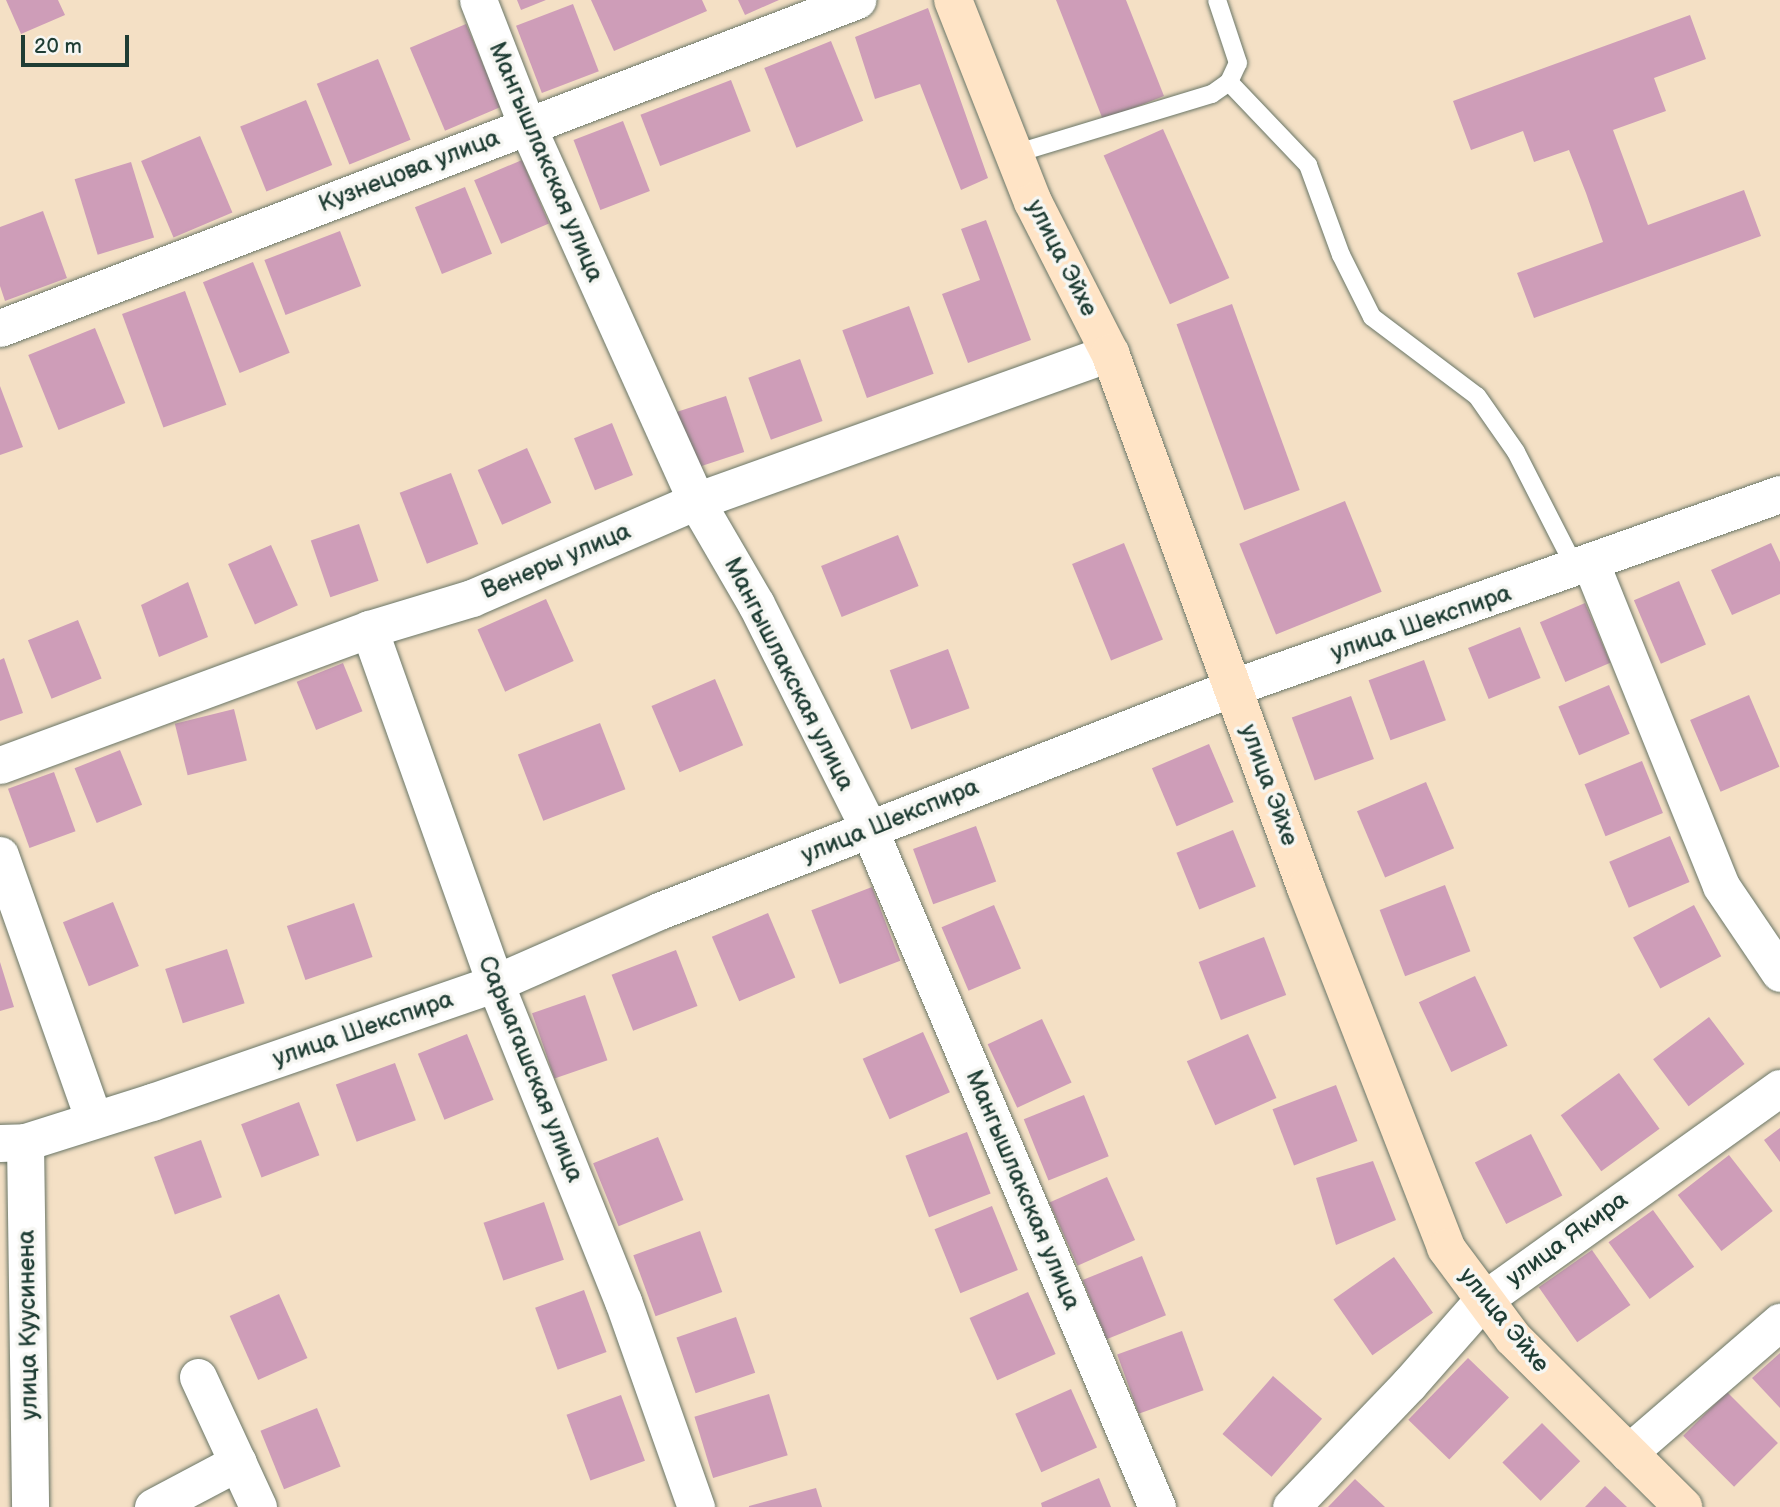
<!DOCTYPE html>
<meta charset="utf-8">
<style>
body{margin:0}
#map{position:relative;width:1780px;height:1507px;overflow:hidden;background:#f4e0c5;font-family:"Balsamiq Sans",sans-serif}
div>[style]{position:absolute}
.building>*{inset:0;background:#ce9db8;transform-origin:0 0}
.roads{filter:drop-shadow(0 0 2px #6a7667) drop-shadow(0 0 2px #6a7667)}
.lane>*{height:18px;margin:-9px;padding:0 9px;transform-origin:9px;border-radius:9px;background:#fff}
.street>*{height:37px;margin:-18.5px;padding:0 18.5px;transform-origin:18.5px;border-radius:18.5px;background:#fff}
.secondary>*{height:38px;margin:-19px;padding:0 19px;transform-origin:19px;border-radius:19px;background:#ffe4c6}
span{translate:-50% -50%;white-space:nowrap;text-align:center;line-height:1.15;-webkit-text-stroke:7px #f6f6f2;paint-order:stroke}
.street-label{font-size:24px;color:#1f3d34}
.scale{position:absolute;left:21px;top:35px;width:108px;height:32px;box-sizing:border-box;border:4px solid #1f3d34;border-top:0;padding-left:9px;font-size:21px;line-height:24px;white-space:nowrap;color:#1f3d34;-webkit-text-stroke:5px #f6f6f2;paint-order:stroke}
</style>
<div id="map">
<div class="building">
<i style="clip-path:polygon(6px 0,58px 0,65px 15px,21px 34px)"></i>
<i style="clip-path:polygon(517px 0,546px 0,521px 10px)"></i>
<i style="clip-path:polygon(591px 0,702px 0,707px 11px,614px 51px)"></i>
<i style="clip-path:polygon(738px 0,779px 0,745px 15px)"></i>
<i style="clip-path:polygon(1056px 0,1126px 0,1164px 96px,1103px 120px)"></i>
<i style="left:573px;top:4px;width:72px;height:61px;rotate:69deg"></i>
<i style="clip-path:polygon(928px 8px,988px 178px,961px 190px,920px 84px,875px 99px,855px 37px)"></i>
<i style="clip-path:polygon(1690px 15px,1706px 59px,1654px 78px,1666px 111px,1613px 130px,1648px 225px,1744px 190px,1761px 236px,1534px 318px,1517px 273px,1603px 242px,1586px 193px,1569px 150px,1534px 162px,1523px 131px,1471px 150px,1453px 101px)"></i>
<i style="left:466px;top:24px;width:90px;height:61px;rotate:67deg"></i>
<i style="left:831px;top:41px;width:86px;height:72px;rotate:68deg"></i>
<i style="left:378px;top:59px;width:87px;height:66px;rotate:68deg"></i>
<i style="left:731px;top:80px;width:55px;height:97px;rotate:69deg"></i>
<i style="left:306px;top:100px;width:70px;height:71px;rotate:68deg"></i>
<i style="left:623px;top:121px;width:75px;height:53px;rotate:69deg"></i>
<i style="left:1163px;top:129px;width:163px;height:65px;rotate:66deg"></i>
<i style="left:200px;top:136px;width:83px;height:64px;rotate:67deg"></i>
<i style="left:522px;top:160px;width:69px;height:52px;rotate:67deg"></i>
<i style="left:131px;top:162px;width:79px;height:59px;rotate:73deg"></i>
<i style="left:465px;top:187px;width:72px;height:54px;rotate:68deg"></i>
<i style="clip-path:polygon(43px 211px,67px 278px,5px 301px,0 286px,0 227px)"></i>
<i style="clip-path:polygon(986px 220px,1031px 340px,968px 363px,942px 294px,980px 280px,961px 229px)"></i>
<i style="left:340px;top:231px;width:59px;height:81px;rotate:69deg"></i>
<i style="left:253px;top:262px;width:98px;height:54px;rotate:68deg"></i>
<i style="left:185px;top:291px;width:121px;height:67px;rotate:70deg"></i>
<i style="left:1232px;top:304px;width:198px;height:59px;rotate:70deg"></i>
<i style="left:909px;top:306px;width:72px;height:71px;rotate:70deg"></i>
<i style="left:95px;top:328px;width:81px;height:72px;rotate:68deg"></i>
<i style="left:800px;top:359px;width:66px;height:55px;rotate:70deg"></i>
<i style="clip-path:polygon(0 386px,23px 447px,0 455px)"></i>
<i style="left:726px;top:396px;width:59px;height:52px;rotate:72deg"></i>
<i style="left:612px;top:423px;width:56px;height:41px;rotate:68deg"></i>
<i style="left:527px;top:448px;width:60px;height:54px;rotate:66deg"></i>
<i style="left:451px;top:473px;width:76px;height:55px;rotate:69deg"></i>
<i style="left:1345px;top:501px;width:98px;height:114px;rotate:68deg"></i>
<i style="left:359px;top:524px;width:60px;height:51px;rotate:71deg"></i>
<i style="left:898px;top:535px;width:55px;height:83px;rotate:68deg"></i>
<i style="left:1124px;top:543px;width:104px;height:56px;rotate:68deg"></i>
<i style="clip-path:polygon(1771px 543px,1780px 562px,1780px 594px,1732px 615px,1711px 570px)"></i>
<i style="left:271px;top:545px;width:66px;height:47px;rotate:66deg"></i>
<i style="left:1679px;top:581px;width:69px;height:49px;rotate:67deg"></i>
<i style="clip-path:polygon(188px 582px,208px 637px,159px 657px,141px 605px)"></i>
<i style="left:546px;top:599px;width:68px;height:75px;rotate:66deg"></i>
<i style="left:1585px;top:603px;width:65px;height:49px;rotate:67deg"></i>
<i style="left:78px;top:620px;width:63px;height:54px;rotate:68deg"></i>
<i style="left:1520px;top:627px;width:55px;height:56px;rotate:68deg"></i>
<i style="left:948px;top:649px;width:63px;height:62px;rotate:70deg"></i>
<i style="clip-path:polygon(4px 658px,23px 713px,0 721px,0 660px)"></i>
<i style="left:1424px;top:660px;width:64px;height:59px;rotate:70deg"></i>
<i style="left:343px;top:663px;width:52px;height:50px;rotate:68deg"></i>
<i style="left:715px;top:679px;width:72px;height:69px;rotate:67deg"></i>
<i style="left:1609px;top:685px;width:53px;height:55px;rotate:67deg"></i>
<i style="left:1749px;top:695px;width:78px;height:64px;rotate:67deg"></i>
<i style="left:1351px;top:696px;width:67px;height:63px;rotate:70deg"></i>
<i style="left:234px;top:709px;width:53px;height:61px;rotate:76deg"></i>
<i style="left:600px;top:723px;width:71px;height:88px;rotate:69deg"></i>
<i style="left:1209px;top:744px;width:63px;height:62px;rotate:67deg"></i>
<i style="left:120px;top:750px;width:59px;height:49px;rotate:68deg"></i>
<i style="left:1642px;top:761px;width:56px;height:62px;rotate:68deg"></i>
<i style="left:54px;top:772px;width:63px;height:49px;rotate:70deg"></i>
<i style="left:1426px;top:782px;width:72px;height:75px;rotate:67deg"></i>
<i style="left:976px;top:826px;width:59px;height:67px;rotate:70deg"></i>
<i style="left:1233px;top:830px;width:61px;height:61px;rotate:68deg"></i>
<i style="left:1670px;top:836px;width:50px;height:66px;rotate:67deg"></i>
<i style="left:1445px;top:885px;width:71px;height:70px;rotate:69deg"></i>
<i style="left:872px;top:887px;width:79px;height:65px;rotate:69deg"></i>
<i style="left:113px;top:902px;width:69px;height:54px;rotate:68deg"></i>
<i style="left:354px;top:903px;width:57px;height:71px;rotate:71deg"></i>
<i style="left:994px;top:905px;width:69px;height:57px;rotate:67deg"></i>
<i style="left:1694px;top:905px;width:58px;height:69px;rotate:62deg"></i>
<i style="left:768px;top:913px;width:70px;height:61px;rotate:67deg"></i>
<i style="left:1264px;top:937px;width:62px;height:70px;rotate:69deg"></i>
<i style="left:227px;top:949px;width:57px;height:65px;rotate:72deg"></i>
<i style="left:676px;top:950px;width:60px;height:69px;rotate:69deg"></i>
<i style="clip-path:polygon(0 962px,14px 1007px,0 1011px)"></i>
<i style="left:1475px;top:976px;width:77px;height:62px;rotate:65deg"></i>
<i style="left:585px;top:995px;width:69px;height:56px;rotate:71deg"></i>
<i style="left:1709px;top:1017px;width:59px;height:70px;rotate:53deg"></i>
<i style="left:1042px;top:1019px;width:70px;height:60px;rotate:65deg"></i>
<i style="left:923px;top:1032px;width:66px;height:66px;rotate:66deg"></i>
<i style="left:467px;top:1034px;width:71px;height:53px;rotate:68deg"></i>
<i style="left:1248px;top:1034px;width:70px;height:67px;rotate:66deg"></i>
<i style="left:395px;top:1063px;width:61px;height:63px;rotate:70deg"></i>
<i style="left:1619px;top:1073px;width:69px;height:72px;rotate:54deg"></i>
<i style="left:1336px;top:1085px;width:60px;height:68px;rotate:69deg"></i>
<i style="left:1084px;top:1095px;width:66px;height:65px;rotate:68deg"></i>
<i style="left:299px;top:1102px;width:57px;height:62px;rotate:69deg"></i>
<i style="clip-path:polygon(1780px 1128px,1780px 1162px,1764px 1140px)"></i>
<i style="left:967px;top:1132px;width:66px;height:66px;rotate:69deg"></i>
<i style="left:1531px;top:1134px;width:69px;height:63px;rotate:63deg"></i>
<i style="left:658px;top:1137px;width:68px;height:70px;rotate:68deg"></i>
<i style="left:201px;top:1140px;width:61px;height:50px;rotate:70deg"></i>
<i style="left:1729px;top:1155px;width:71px;height:65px;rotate:52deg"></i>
<i style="clip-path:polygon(1373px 1161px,1396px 1220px,1336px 1245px,1316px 1178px)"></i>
<i style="left:1107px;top:1177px;width:69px;height:63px;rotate:66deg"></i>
<i style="left:544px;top:1202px;width:61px;height:64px;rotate:71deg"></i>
<i style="left:992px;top:1206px;width:69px;height:62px;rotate:68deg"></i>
<i style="left:1653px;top:1210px;width:70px;height:55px;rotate:54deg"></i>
<i style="left:700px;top:1231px;width:65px;height:71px;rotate:70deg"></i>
<i style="left:1592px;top:1250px;width:67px;height:65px;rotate:55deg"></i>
<i style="left:1142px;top:1256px;width:64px;height:64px;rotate:68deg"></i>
<i style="left:1394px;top:1257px;width:68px;height:74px;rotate:55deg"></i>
<i style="left:584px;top:1290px;width:66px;height:52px;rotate:70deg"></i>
<i style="left:1028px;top:1292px;width:68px;height:64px;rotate:66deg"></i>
<i style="left:279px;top:1294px;width:70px;height:54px;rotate:66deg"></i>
<i style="left:736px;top:1317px;width:59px;height:63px;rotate:71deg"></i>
<i style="left:1182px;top:1331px;width:63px;height:69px;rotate:70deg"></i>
<i style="clip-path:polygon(1780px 1353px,1780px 1408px,1752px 1378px)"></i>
<i style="left:1468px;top:1358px;width:57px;height:86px;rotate:44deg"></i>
<i style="left:1273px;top:1376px;width:65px;height:77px;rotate:41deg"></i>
<i style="left:1071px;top:1389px;width:64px;height:61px;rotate:66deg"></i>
<i style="left:1727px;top:1392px;width:72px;height:62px;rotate:45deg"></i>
<i style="left:769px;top:1394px;width:64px;height:78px;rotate:73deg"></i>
<i style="left:621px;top:1395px;width:70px;height:58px;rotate:70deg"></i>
<i style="left:317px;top:1408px;width:63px;height:61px;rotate:68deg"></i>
<i style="left:1542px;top:1423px;width:54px;height:56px;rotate:45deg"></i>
<i style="clip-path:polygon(1099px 1478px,1111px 1507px,1042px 1507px,1041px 1503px)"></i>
<i style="clip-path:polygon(1355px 1479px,1385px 1507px,1328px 1507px)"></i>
<i style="clip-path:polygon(1605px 1486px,1627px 1507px,1585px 1507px)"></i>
<i style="clip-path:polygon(816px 1488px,822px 1507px,749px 1507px,749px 1506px)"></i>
</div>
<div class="roads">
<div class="lane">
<i style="left:1229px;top:82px;width:115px;rotate:46.4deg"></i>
<i style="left:1308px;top:165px;width:96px;rotate:69.9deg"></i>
<i style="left:1341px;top:255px;width:69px;rotate:63.4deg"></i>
<i style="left:1372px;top:317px;width:131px;rotate:37deg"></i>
<i style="left:1477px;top:396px;width:68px;rotate:55.1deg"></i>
<i style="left:1516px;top:452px;width:131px;rotate:62.9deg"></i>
<i style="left:1014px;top:154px;width:207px;rotate:-16.9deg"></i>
<i style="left:1212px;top:94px;width:21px;rotate:-35deg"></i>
<i style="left:1229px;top:82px;width:21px;rotate:-65deg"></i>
<i style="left:1238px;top:63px;width:66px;rotate:-108.4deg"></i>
</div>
<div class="street">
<i style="left:478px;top:0;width:135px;rotate:68.7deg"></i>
<i style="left:527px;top:126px;width:411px;rotate:65.7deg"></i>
<i style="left:696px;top:501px;width:119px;rotate:59.8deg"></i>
<i style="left:756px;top:604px;width:252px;rotate:63.3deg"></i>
<i style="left:869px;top:829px;width:737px;rotate:66.99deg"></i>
<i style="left:0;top:328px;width:918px;rotate:-20.94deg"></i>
<i style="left:1591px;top:564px;width:347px;rotate:68deg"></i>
<i style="left:1721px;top:886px;width:105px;rotate:55.9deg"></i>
<i style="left:369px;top:629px;width:376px;rotate:70.4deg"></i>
<i style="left:495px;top:983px;width:343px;rotate:68.1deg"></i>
<i style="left:623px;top:1301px;width:219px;rotate:70.5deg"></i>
<i style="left:0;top:765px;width:393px;rotate:-20.2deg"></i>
<i style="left:369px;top:629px;width:108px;rotate:-16.8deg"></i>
<i style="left:472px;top:598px;width:244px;rotate:-23.4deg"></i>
<i style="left:696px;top:501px;width:440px;rotate:-19.7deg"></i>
<i style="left:0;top:855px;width:279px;rotate:70.5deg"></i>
<i style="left:25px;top:1142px;width:365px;rotate:89.2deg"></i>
<i style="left:0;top:1143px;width:25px;rotate:-2deg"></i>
<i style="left:25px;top:1142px;width:133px;rotate:-17.5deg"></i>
<i style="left:152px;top:1102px;width:363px;rotate:-19.1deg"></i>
<i style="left:495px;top:983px;width:179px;rotate:-23.7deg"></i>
<i style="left:659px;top:911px;width:617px;rotate:-21.28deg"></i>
<i style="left:1234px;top:687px;width:579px;rotate:-19.47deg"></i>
<i style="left:198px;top:1377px;width:143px;rotate:65.2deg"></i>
<i style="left:1628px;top:1453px;width:201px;rotate:-40.8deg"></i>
<i style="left:153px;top:1507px;width:96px;rotate:-27.9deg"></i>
<i style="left:1291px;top:1507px;width:170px;rotate:-46.2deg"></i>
<i style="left:1409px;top:1384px;width:111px;rotate:-48.7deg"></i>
<i style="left:1482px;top:1301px;width:366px;rotate:-35.6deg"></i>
</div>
<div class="secondary">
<i style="left:953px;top:0;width:217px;rotate:68.4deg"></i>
<i style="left:1033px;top:202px;width:169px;rotate:63deg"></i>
<i style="left:1110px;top:353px;width:570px;rotate:69.88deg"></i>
<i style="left:1306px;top:888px;width:386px;rotate:68.7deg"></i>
<i style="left:1446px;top:1248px;width:112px;rotate:53.3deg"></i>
<i style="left:1513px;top:1338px;width:240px;rotate:44.8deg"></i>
</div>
</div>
<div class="street-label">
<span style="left:546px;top:162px;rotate:67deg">Мангышлакская улица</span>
<span style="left:409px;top:171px;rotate:-21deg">Кузнецова улица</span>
<span style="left:1062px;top:258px;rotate:63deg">улица Эйхе</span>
<span style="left:556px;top:561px;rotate:-23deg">Венеры улица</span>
<span style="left:1421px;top:623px;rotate:-19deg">улица Шекспира</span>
<span style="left:789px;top:674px;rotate:63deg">Мангышлакская улица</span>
<span style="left:1269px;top:785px;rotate:70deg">улица Эйхе</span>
<span style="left:890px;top:821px;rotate:-22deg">улица Шекспира</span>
<span style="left:363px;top:1029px;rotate:-19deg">улица Шекспира</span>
<span style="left:531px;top:1069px;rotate:68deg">Сарыагашская улица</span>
<span style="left:1023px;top:1190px;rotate:67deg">Мангышлакская улица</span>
<span style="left:1567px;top:1239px;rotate:-36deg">улица Якира</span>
<span style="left:1504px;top:1320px;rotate:51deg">улица Эйхе</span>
<span style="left:28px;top:1325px;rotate:-91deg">улица Куусинена</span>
</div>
<div class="scale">20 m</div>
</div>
